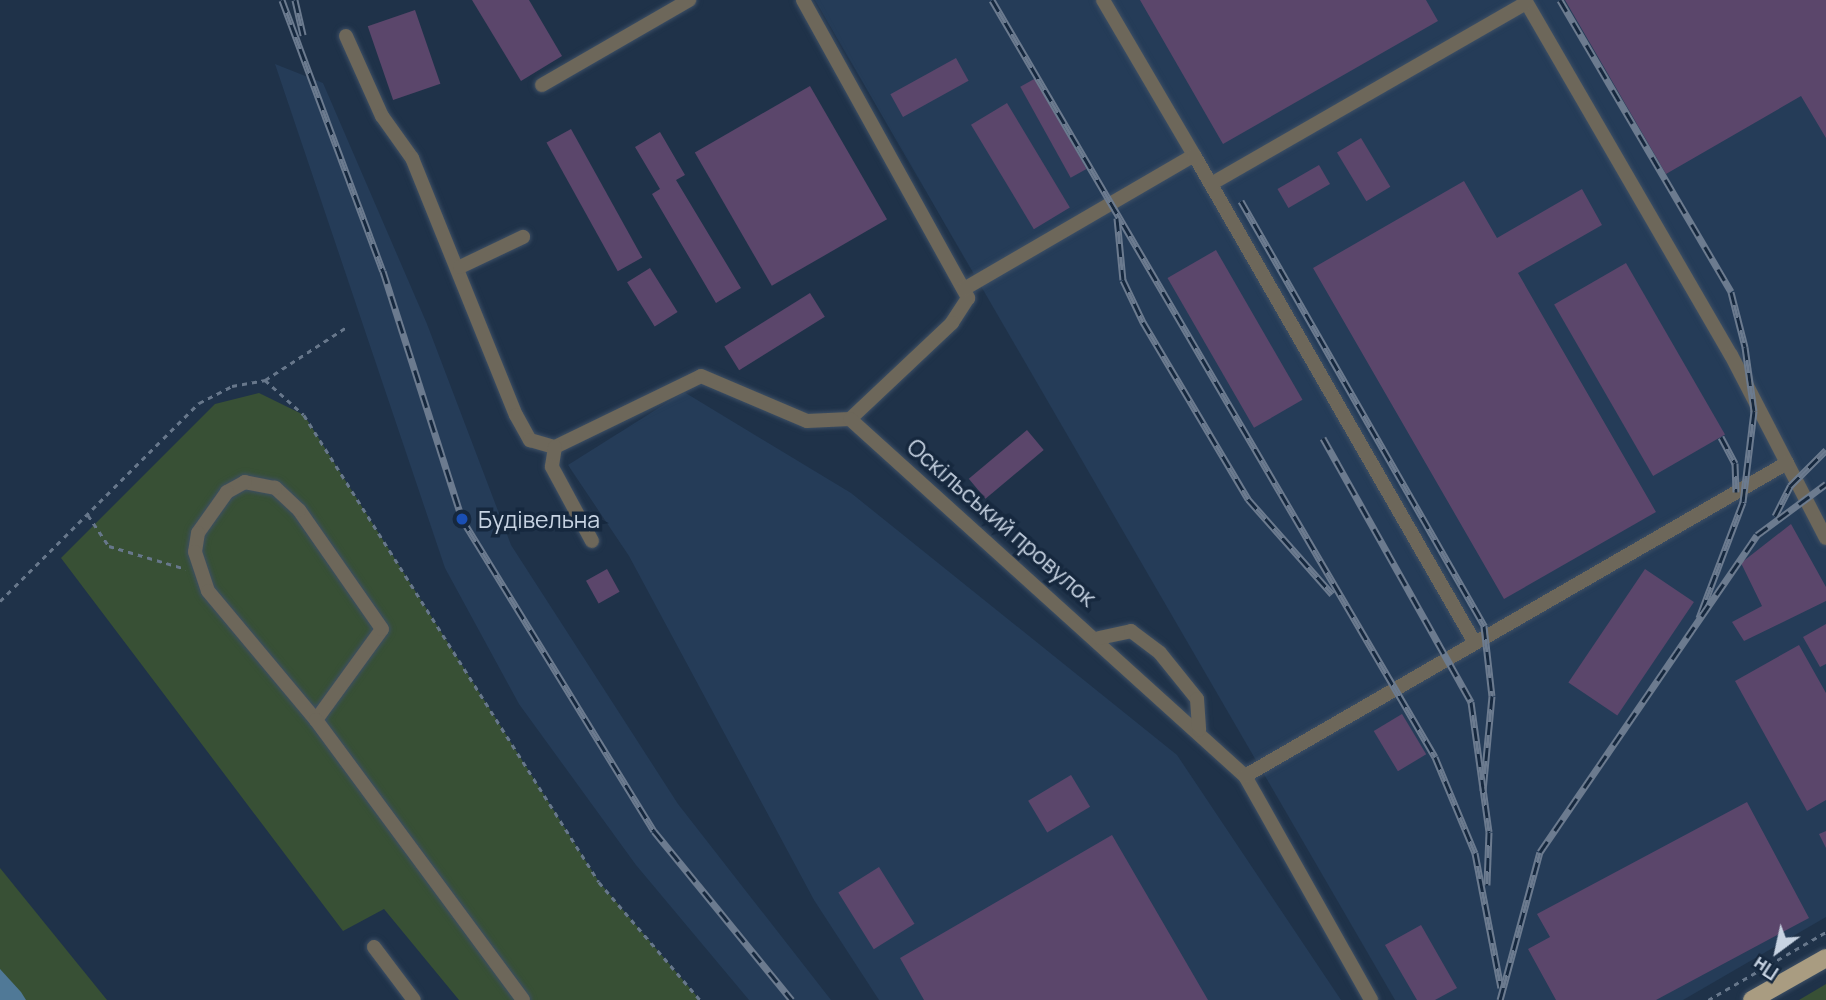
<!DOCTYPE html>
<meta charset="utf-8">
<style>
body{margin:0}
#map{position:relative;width:1826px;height:1000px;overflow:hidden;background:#1f3249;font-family:Manrope,sans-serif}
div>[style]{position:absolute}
.built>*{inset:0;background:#253c58}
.green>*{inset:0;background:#385035}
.water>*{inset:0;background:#507997}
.building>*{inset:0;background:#5b466b;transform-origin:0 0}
.path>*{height:2.5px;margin-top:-1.25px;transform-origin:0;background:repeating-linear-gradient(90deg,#67778b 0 5px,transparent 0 10px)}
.roads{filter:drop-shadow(0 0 2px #3d4f65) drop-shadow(0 0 2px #3d4f65)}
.minor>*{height:14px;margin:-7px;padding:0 7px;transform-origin:7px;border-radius:7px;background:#6d675a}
.major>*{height:18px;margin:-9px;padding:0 9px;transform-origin:9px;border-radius:9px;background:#a99c81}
.rail>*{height:7px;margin-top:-3.5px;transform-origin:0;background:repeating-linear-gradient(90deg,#16283e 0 13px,#6c7b8f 0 26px);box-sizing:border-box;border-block:2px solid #6c7b8f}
.dots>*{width:19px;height:19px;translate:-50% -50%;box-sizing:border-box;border:4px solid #16283e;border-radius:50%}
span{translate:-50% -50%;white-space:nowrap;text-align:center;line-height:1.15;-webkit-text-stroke:7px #16283e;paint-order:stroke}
.poi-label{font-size:23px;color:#c7d3e2}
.left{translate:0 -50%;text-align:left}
.street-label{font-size:23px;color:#c7d3e2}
.north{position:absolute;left:1742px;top:916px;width:70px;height:70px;-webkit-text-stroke:5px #16283e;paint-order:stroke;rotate:213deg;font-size:19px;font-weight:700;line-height:28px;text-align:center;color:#c7d3e2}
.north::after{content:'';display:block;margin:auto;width:24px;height:32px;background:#c7d3e2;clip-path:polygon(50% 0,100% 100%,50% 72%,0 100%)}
</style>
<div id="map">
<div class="built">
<i style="clip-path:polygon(815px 0,1826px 0,1826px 917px,1683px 1000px,1395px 1000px)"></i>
<i style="clip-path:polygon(275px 64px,323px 83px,427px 324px,511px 545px,678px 804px,831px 1000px,749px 1000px,636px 865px,519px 704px,445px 568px)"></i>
<i style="clip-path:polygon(684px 392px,851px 493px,1177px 755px,1341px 1000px,879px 1000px,814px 900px,629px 556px,568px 465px)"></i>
</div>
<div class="green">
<i style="clip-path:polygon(259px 393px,304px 415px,599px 882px,700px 1000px,459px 1000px,384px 909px,343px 931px,61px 558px,215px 404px)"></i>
<i style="clip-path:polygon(0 868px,107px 1000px,0 1000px)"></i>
<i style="clip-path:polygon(1826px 984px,1826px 1000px,1799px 1000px)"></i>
</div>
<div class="water">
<i style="clip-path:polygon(0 969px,21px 992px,26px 1000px,0 1000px)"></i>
</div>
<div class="building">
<i style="clip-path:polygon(472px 0,529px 0,562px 56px,521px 81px)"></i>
<i style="clip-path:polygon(1140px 0,1426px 0,1438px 21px,1223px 144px)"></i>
<i style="clip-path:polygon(1565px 0,1826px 0,1826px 138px,1801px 96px,1666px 174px)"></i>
<i style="left:415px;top:10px;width:78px;height:50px;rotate:71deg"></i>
<i style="left:956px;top:58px;width:26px;height:75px;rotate:61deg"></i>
<i style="left:1036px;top:78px;width:104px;height:18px;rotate:61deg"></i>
<i style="left:810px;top:86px;width:154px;height:133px;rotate:60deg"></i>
<i style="left:1007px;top:103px;width:122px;height:42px;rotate:59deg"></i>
<i style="left:571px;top:129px;width:147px;height:28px;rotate:61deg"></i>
<i style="clip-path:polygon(660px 132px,685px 175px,676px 180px,741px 288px,716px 303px,652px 194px,660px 189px,635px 147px)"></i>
<i style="left:1361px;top:138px;width:57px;height:28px;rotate:59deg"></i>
<i style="left:1319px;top:165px;width:22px;height:48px;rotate:60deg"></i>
<i style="clip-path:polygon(1464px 181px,1497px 238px,1582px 189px,1602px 225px,1518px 273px,1656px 512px,1504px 599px,1313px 268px)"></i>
<i style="left:1216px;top:250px;width:173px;height:56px;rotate:60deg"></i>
<i style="left:1626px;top:263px;width:198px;height:83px;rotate:60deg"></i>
<i style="left:650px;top:268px;width:52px;height:27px;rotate:58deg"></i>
<i style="left:810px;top:293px;width:28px;height:101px;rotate:58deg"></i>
<i style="left:1027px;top:430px;width:26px;height:76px;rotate:50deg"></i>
<i style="clip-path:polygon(1791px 524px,1826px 587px,1826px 601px,1744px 641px,1732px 622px,1762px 606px,1741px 563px)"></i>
<i style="left:607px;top:569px;width:26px;height:24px;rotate:61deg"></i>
<i style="left:1645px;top:569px;width:59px;height:137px;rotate:34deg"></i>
<i style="clip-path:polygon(1826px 624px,1826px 664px,1820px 667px,1803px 637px)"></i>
<i style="clip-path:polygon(1799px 645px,1826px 693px,1826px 800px,1807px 811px,1735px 681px)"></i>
<i style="left:1402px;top:714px;width:47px;height:33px;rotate:59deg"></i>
<i style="left:1071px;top:775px;width:37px;height:50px;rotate:59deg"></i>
<i style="clip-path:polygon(1747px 802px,1809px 918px,1656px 1000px,1556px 1000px,1528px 949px,1550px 937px,1537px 914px)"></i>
<i style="clip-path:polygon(1826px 831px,1826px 848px,1819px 834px)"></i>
<i style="clip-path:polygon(1112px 835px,1208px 1000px,924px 1000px,900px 958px)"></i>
<i style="left:879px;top:867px;width:67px;height:48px;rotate:58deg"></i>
<i style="clip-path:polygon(1421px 925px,1457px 988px,1435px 1000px,1417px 1000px,1385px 945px)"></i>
</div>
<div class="path">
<i style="left:265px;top:380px;width:52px;rotate:41.9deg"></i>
<i style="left:304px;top:415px;width:552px;rotate:57.72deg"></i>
<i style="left:599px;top:882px;width:155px;rotate:49.4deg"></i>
<i style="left:88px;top:515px;width:37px;rotate:56deg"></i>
<i style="left:109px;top:546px;width:80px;rotate:16.6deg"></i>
<i style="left:0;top:601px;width:281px;rotate:-44.9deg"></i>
<i style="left:199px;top:403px;width:37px;rotate:-27deg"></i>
<i style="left:232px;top:386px;width:34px;rotate:-10deg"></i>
<i style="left:265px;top:380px;width:99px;rotate:-33deg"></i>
<i style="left:1708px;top:1000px;width:136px;rotate:-30deg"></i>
</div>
<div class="roads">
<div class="minor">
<i style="left:803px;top:0;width:341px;rotate:61deg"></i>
<i style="left:968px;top:298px;width:30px;rotate:123deg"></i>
<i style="left:952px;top:323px;width:140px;rotate:136.7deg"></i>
<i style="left:1103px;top:0;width:180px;rotate:59.6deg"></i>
<i style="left:1525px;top:0;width:410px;rotate:59.9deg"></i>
<i style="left:1731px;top:355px;width:206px;rotate:62.6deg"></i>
<i style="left:346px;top:36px;width:88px;rotate:65.8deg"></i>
<i style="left:382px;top:116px;width:52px;rotate:54.5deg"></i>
<i style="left:412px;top:158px;width:277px;rotate:68deg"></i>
<i style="left:516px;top:415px;width:29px;rotate:61deg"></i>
<i style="left:530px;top:440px;width:26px;rotate:16deg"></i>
<i style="left:542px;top:85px;width:170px;rotate:-30deg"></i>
<i style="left:1211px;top:184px;width:363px;rotate:-29.9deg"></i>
<i style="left:460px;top:267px;width:70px;rotate:-25.5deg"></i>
<i style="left:964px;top:289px;width:266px;rotate:-30.2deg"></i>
<i style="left:1194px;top:155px;width:563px;rotate:60.07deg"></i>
<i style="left:555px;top:447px;width:162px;rotate:-25.9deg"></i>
<i style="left:701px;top:376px;width:115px;rotate:23deg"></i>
<i style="left:807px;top:421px;width:43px;rotate:-2.7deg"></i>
<i style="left:850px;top:419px;width:532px;rotate:42.11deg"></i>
<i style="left:1245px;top:776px;width:257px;rotate:60.6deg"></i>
<i style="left:555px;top:447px;width:20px;rotate:99deg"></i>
<i style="left:552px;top:467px;width:84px;rotate:61.6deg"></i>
<i style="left:1099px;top:638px;width:33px;rotate:-12deg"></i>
<i style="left:1131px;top:631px;width:36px;rotate:37deg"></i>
<i style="left:1160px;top:653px;width:59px;rotate:51.2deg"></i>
<i style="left:1197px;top:699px;width:31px;rotate:86deg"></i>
<i style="left:316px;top:720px;width:112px;rotate:-54deg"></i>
<i style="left:382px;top:629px;width:145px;rotate:-124.9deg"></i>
<i style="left:299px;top:510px;width:33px;rotate:-137deg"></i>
<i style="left:275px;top:488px;width:31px;rotate:-169deg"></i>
<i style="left:245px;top:482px;width:21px;rotate:151deg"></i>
<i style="left:227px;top:492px;width:50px;rotate:125.3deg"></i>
<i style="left:198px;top:533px;width:19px;rotate:99deg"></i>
<i style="left:195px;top:552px;width:41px;rotate:71.6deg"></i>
<i style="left:208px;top:591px;width:168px;rotate:50.1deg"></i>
<i style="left:316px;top:720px;width:348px;rotate:53.5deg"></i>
<i style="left:1245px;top:776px;width:626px;rotate:-30.01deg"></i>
<i style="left:374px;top:947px;width:66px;rotate:53deg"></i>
</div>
<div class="major">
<i style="left:1752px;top:1000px;width:85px;rotate:-29.6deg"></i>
</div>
</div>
<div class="rail">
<i style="left:282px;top:0;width:289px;rotate:69.6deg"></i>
<i style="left:383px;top:271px;width:260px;rotate:72.3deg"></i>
<i style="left:462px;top:519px;width:366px;rotate:58.4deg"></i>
<i style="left:654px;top:831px;width:218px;rotate:50.8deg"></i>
<i style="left:295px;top:0;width:36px;rotate:77deg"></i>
<i style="left:992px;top:0;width:877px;rotate:59.66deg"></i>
<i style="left:1435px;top:757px;width:104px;rotate:67.4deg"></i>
<i style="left:1475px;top:853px;width:137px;rotate:79.1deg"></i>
<i style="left:1560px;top:0;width:338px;rotate:59.6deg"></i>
<i style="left:1731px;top:292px;width:57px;rotate:75.7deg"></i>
<i style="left:1745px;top:347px;width:65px;rotate:82deg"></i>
<i style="left:1754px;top:411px;width:92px;rotate:96.9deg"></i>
<i style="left:1743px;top:502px;width:124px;rotate:110.8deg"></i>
<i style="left:1241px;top:201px;width:490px;rotate:60.2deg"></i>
<i style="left:1484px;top:626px;width:70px;rotate:83.5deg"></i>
<i style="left:1492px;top:696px;width:95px;rotate:95.4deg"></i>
<i style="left:1117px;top:218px;width:62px;rotate:84.5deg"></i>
<i style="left:1123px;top:280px;width:47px;rotate:64.5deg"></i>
<i style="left:1143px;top:322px;width:206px;rotate:59.3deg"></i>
<i style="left:1248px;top:499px;width:127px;rotate:48.5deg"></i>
<i style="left:1721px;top:437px;width:30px;rotate:62deg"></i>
<i style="left:1735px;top:463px;width:29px;rotate:88deg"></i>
<i style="left:1323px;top:438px;width:303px;rotate:60.7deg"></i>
<i style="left:1471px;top:702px;width:131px;rotate:82.1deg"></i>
<i style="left:1489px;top:832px;width:53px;rotate:92.2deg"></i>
<i style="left:1775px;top:516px;width:34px;rotate:-63deg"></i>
<i style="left:1790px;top:486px;width:51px;rotate:-45deg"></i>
<i style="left:1500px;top:1000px;width:153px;rotate:-74.9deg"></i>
<i style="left:1540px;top:852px;width:384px;rotate:-55.6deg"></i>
<i style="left:1757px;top:535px;width:86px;rotate:-36.5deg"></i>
</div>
<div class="dots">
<i style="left:462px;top:519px;background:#1a4fb4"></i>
</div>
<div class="poi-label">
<span class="left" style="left:478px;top:519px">Будівельна</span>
</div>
<div class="street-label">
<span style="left:1002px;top:522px;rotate:41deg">Оскільський провулок</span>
</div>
<div class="north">Пн</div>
</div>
